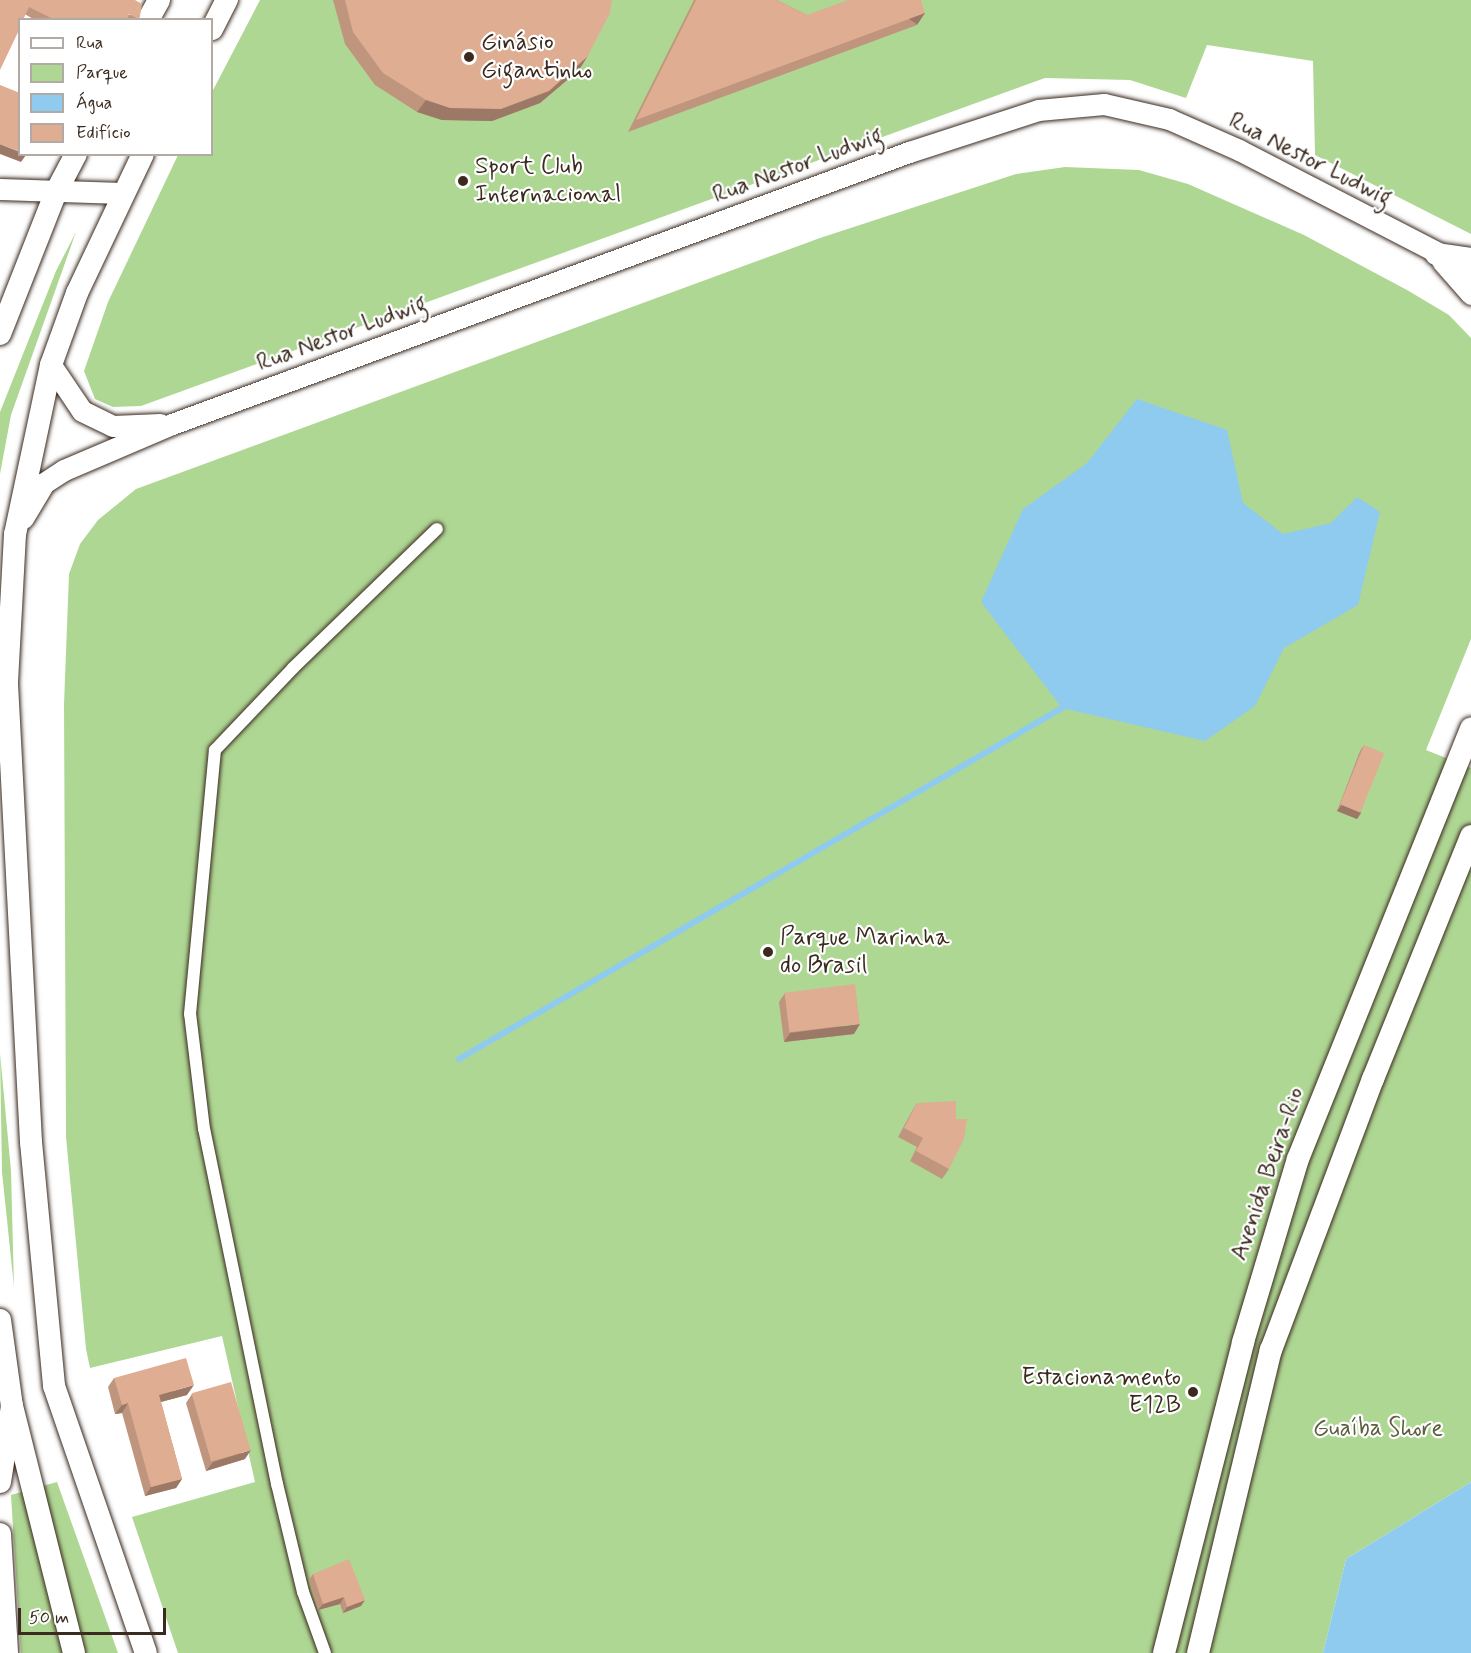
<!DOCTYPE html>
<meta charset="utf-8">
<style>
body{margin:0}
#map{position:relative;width:1471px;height:1653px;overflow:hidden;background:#fff;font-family:Mynerve,sans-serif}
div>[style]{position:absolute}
.green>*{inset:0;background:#afd794}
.water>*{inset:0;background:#8fcaef}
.stream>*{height:6px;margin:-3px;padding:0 3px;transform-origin:3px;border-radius:3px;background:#8fcaef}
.roads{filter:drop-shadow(0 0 2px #3b2a1e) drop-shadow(0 0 2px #3b2a1e)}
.pedestrian>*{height:12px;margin:-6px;padding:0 6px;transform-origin:6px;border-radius:6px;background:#fff}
.tertiary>*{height:21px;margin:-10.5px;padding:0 10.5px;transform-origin:10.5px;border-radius:10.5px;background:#fff}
.secondary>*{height:22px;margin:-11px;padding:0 11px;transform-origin:11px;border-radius:11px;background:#fff}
.wall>*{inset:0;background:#c0957e}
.shaded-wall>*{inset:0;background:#9c7966;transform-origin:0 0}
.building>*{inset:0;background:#dfad92;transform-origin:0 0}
.dots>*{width:16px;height:16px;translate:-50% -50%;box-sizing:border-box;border:3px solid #fff;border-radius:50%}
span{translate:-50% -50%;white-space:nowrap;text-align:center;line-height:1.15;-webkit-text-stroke:4.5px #fff;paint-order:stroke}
.poi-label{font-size:24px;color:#3b2a1e}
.left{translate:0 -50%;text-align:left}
.right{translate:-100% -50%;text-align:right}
.street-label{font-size:24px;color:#3b2a1e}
.park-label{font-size:24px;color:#5e5e41}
.legend{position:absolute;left:18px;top:18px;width:195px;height:138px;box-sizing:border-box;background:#fff;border:2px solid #b1aaa5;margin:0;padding:8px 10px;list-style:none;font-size:18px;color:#3b2a1e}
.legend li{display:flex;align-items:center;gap:12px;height:30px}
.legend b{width:30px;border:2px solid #b1aaa5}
.scale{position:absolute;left:18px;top:1608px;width:148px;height:27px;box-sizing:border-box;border:3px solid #3b2a1e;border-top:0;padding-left:8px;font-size:18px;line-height:21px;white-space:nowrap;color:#3b2a1e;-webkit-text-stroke:4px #fff;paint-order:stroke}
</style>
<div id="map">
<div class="green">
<i style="clip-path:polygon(260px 0,1471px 0,1471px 234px,1315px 155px,1313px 61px,1207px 45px,1186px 98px,1130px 80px,1045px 78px,141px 406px,113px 407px,95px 399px,84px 371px,108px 302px,178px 155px,212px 154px,212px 92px)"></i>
<i style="clip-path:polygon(1065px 167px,1139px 170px,1188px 184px,1304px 235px,1407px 290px,1449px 315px,1471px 338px,1471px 639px,1426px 750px,1471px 768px,1471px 1482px,1346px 1559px,1323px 1653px,178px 1653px,132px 1517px,255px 1482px,222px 1336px,90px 1368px,86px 1349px,66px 1137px,64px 704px,69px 574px,80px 544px,98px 520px,136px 489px,820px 238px,1016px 174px)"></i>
<i style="clip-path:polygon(76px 232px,11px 415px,0 474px,0 412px,56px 271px)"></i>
<i style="clip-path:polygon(0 1053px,11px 1171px,14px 1287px,2px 1172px)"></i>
<i style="clip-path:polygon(57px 1482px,118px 1653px,21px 1653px,11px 1495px)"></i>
</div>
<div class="water">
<i style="clip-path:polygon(1137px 399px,1227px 430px,1243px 503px,1283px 534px,1331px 523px,1357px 497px,1380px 512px,1358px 605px,1284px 648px,1255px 706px,1205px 741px,1062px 708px,981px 602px,1023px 509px,1087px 463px)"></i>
<i style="clip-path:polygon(1471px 1482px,1471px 1653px,1323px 1653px,1346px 1559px)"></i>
</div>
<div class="stream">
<i style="left:459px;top:1059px;width:698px;rotate:-30.2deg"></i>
</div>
<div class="roads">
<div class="pedestrian">
<i style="left:325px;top:1653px;width:65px;rotate:-109.8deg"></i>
<i style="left:303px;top:1592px;width:111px;rotate:-103.5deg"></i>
<i style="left:277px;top:1484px;width:362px;rotate:-101.6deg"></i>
<i style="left:204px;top:1129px;width:116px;rotate:-96.9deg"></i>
<i style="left:190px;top:1014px;width:265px;rotate:-84.6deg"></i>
<i style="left:215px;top:750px;width:113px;rotate:-46.4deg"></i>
<i style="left:293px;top:668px;width:200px;rotate:-44deg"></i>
</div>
<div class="tertiary">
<i style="left:0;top:189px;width:122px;rotate:1.9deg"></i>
<i style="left:1442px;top:261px;width:44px;rotate:48.7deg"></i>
<i style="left:51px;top:365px;width:55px;rotate:56deg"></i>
<i style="left:82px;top:411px;width:34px;rotate:26deg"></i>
<i style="left:113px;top:426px;width:47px;rotate:-2.4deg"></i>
<i style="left:23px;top:518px;width:41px;rotate:-59deg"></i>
<i style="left:44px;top:483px;width:24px;rotate:-33deg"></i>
<i style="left:64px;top:470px;width:117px;rotate:-23.1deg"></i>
<i style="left:172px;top:424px;width:786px;rotate:-20.26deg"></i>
<i style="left:909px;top:152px;width:136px;rotate:-18deg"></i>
<i style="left:1038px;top:110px;width:66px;rotate:-5.2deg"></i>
<i style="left:1104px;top:104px;width:67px;rotate:13deg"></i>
<i style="left:1169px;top:119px;width:77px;rotate:23.9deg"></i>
<i style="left:1239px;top:150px;width:261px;rotate:27.3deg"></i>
</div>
<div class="secondary">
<i style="left:148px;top:20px;width:23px;rotate:-61deg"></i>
<i style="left:212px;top:29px;width:33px;rotate:-63deg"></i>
<i style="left:143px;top:154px;width:154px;rotate:115.4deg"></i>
<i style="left:77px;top:293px;width:77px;rotate:109.9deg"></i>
<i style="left:51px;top:365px;width:173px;rotate:102deg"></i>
<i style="left:15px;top:534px;width:150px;rotate:93.1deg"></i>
<i style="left:7px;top:684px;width:459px;rotate:87deg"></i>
<i style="left:31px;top:1142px;width:245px;rotate:84.6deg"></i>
<i style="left:54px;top:1386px;width:282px;rotate:71deg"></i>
<i style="left:1436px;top:254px;width:35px;rotate:8deg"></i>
<i style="left:0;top:334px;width:153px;rotate:-68.5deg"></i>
<i style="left:56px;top:192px;width:43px;rotate:-62.2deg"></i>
<i style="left:0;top:1320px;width:87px;rotate:82.1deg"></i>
<i style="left:12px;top:1406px;width:77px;rotate:99deg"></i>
<i style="left:12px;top:1406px;width:255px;rotate:75.9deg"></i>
<i style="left:0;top:1534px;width:119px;rotate:86.6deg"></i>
<i style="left:1164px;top:1653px;width:321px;rotate:-75.7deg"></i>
<i style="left:1243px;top:1342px;width:191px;rotate:-73.3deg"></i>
<i style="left:1298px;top:1159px;width:464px;rotate:-68.1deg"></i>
<i style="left:1198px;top:1653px;width:312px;rotate:-76.5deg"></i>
<i style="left:1271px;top:1350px;width:290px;rotate:-69.4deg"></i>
<i style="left:1373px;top:1079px;width:262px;rotate:-68deg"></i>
</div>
</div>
<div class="wall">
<i style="clip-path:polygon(0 0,140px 16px,138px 20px,35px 20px)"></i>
<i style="clip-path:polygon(333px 0,612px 0,587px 57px,579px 70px,540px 103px,492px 121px,442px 120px,417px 112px,375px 85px,345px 44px)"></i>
<i style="clip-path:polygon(694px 0,777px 0,807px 15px,925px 13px,917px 25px,628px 132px)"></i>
<i style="clip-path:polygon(1364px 745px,1361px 813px,1357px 819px,1337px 811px,1360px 751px)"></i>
<i style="clip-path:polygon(785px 993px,854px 1034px,784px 1042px,779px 1002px)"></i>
<i style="clip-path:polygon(917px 1103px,949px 1169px,942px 1179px,910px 1161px,917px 1147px,898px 1137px,911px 1113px)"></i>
<i style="clip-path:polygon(114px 1378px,187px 1395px,161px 1402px,182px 1479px,176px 1488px,145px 1496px,122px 1413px,115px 1414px,108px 1387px)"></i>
<i style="clip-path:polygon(192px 1394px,245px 1459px,206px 1471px,186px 1403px)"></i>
<i style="clip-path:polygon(313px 1574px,361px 1606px,343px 1613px,340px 1604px,318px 1610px,309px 1580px)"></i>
</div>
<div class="shaded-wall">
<i style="left:925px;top:13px;width:14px;height:308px;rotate:124deg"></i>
<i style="clip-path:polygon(587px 57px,579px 70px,540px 103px,492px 121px,442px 120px,417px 112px,426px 100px)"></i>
<i style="clip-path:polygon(0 144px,20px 152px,20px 154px,26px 155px,21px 162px,0 154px)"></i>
<i style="clip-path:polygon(1342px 805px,1361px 813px,1357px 819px,1337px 811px)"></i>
<i style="clip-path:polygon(860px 1024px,854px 1034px,784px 1042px,790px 1033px)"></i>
<i style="clip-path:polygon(194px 1385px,187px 1395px,153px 1404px,159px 1395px)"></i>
<i style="clip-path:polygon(128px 1403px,122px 1413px,115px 1414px,122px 1405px)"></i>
<i style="clip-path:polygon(251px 1450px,245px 1459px,206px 1471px,213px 1462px)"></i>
<i style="clip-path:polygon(182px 1479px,176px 1488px,145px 1496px,151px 1487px)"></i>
<i style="clip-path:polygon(344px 1597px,340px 1604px,318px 1610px,323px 1604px)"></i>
<i style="clip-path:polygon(365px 1600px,361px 1606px,343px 1613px,347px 1607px)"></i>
</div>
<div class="building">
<i style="clip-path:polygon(0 0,135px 0,142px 4px,140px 16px,138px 19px,129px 14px,127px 20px,55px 20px,29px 7px,23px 20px,20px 20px,20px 28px,0 70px)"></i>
<i style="clip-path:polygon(345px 0,612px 0,610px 13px,587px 57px,549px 91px,501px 109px,450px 108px,426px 100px,383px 73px,353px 32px)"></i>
<i style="clip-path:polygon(696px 0,777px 0,807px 15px,848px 0,921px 0,925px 13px,636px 120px)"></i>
<i style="clip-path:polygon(0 85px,20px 93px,20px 152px,0 144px)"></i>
<i style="left:1364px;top:745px;width:22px;height:64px;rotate:22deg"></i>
<i style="left:855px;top:984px;width:40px;height:71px;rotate:83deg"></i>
<i style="clip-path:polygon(956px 1101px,956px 1119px,967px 1119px,964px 1139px,949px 1169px,916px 1151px,923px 1138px,904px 1128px,917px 1103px)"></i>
<i style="clip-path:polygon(186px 1358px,194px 1385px,159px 1395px,182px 1479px,151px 1487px,128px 1403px,122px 1405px,114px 1378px)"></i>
<i style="left:231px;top:1382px;width:71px;height:41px;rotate:74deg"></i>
<i style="clip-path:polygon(349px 1559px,365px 1600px,347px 1607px,344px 1597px,323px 1604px,313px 1574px)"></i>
</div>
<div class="dots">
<i style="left:469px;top:57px;background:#3b2a1e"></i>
<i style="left:463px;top:181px;background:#3b2a1e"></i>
<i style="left:768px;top:952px;background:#3b2a1e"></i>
<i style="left:1193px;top:1392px;background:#3b2a1e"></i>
</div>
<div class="poi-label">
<span class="left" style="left:481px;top:57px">Ginásio<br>Gigantinho</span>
<span class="left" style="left:475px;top:181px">Sport Club<br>Internacional</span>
<span class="left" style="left:780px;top:952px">Parque Marinha<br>do Brasil</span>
<span class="right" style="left:1181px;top:1392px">Estacionamento<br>E12B</span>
</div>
<div class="street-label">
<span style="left:1310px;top:160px;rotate:27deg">Rua Nestor Ludwig</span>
<span style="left:798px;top:166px;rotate:-20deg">Rua Nestor Ludwig</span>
<span style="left:342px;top:334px;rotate:-20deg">Rua Nestor Ludwig</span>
<span style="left:1268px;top:1174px;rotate:-71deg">Avenida Beira-Rio</span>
</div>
<div class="park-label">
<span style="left:1378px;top:1429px">Guaíba Shore</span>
</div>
<ul class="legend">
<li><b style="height:8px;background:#fff"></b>Rua</li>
<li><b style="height:16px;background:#afd794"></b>Parque</li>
<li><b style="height:16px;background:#8fcaef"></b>Água</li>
<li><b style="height:16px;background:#dfad92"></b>Edifício</li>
</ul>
<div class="scale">50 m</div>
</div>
